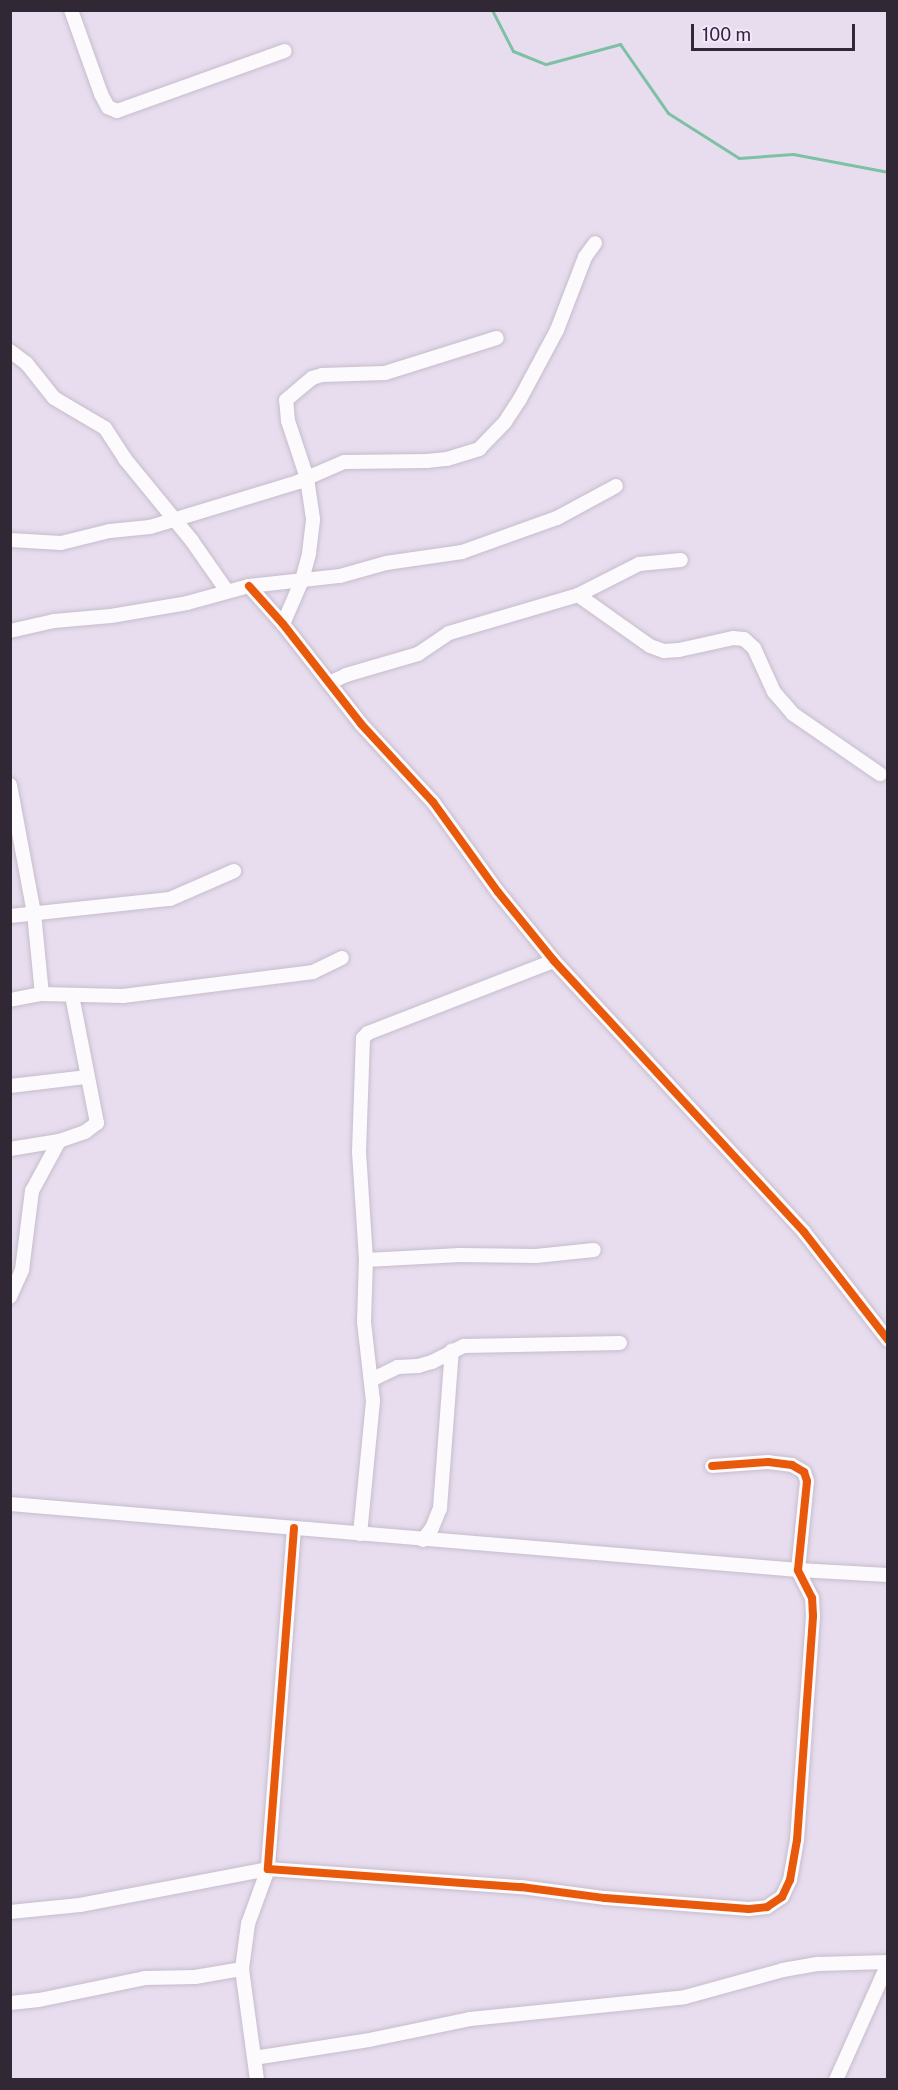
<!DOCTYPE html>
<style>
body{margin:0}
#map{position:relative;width:898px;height:2090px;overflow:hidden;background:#e8ddef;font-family:"Public Sans",sans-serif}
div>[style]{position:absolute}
.stream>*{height:3px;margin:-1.5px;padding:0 1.5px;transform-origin:1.5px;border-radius:1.5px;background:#7ec0a4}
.roads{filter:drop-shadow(0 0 2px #c5bdca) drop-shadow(0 0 2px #c5bdca)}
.minor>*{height:14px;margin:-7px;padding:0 7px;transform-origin:7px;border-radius:7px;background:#fcfafd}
.cycleway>*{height:8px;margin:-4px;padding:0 4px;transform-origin:4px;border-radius:4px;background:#e8590c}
span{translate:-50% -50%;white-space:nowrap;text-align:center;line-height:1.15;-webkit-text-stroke:5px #f5e5ff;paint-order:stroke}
.frame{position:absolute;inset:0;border:12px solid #302834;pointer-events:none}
.scale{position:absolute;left:691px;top:24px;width:164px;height:27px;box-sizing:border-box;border:3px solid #302834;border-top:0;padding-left:8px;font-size:18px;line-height:21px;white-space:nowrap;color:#302834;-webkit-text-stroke:4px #f5e5ff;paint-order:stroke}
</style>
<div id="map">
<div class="stream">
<i style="left:492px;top:10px;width:46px;rotate:62.9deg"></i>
<i style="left:513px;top:51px;width:35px;rotate:22deg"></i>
<i style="left:546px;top:64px;width:77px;rotate:-15.1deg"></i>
<i style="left:620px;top:44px;width:84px;rotate:55.2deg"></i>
<i style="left:668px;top:113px;width:84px;rotate:32.4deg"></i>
<i style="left:739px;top:158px;width:54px;rotate:-4.2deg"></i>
<i style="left:793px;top:154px;width:97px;rotate:10.7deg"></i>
</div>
<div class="roads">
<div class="minor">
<i style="left:71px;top:10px;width:89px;rotate:70.3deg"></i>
<i style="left:101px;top:94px;width:15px;rotate:62deg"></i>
<i style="left:108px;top:107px;width:10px;rotate:24deg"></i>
<i style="left:117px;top:111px;width:178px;rotate:-19.7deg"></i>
<i style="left:10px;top:351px;width:21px;rotate:37deg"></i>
<i style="left:27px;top:364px;width:43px;rotate:51.5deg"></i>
<i style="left:54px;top:398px;width:59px;rotate:30.5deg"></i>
<i style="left:105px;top:428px;width:37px;rotate:57deg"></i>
<i style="left:125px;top:459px;width:106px;rotate:50.7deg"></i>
<i style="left:192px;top:541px;width:61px;rotate:55deg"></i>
<i style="left:10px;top:540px;width:51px;rotate:3.4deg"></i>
<i style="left:61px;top:543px;width:50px;rotate:-13.8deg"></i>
<i style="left:110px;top:531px;width:40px;rotate:-5.7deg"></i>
<i style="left:150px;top:527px;width:155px;rotate:-16.9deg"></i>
<i style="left:298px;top:482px;width:10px;rotate:-24deg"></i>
<i style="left:307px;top:478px;width:60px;rotate:-108.4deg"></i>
<i style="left:288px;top:421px;width:21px;rotate:-95deg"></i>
<i style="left:286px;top:400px;width:34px;rotate:-40deg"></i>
<i style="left:312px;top:378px;width:10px;rotate:-17deg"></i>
<i style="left:322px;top:375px;width:63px;rotate:-1.8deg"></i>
<i style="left:385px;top:373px;width:117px;rotate:-17.4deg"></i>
<i style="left:249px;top:586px;width:51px;rotate:48.2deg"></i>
<i style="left:283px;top:624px;width:127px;rotate:52deg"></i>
<i style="left:361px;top:724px;width:106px;rotate:47.3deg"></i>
<i style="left:433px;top:802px;width:111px;rotate:54.2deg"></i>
<i style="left:498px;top:892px;width:89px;rotate:50.9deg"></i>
<i style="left:554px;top:961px;width:369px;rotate:47.3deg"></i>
<i style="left:804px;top:1232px;width:137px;rotate:52.1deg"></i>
<i style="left:578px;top:595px;width:88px;rotate:35.3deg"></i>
<i style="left:650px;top:646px;width:15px;rotate:20deg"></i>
<i style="left:664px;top:651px;width:15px;rotate:-4deg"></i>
<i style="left:679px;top:650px;width:55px;rotate:-12.5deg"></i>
<i style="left:733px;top:638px;width:11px;rotate:5deg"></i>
<i style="left:744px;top:639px;width:13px;rotate:42deg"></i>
<i style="left:754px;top:648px;width:48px;rotate:65.6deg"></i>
<i style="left:774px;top:692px;width:29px;rotate:49deg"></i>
<i style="left:793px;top:714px;width:106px;rotate:34.6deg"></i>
<i style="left:283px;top:624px;width:48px;rotate:-66.6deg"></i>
<i style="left:302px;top:580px;width:28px;rotate:-75deg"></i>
<i style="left:309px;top:553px;width:34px;rotate:-83deg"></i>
<i style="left:313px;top:519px;width:41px;rotate:-98.3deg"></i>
<i style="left:307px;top:478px;width:40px;rotate:-23.4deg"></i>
<i style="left:344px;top:462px;width:83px;rotate:-0.7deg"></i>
<i style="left:427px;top:461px;width:20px;rotate:-6deg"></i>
<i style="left:447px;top:459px;width:34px;rotate:-17deg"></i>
<i style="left:479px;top:449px;width:37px;rotate:-46deg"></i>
<i style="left:505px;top:422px;width:27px;rotate:-57deg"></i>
<i style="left:520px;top:399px;width:78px;rotate:-61.8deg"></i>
<i style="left:557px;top:330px;width:78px;rotate:-69deg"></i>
<i style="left:585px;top:257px;width:17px;rotate:-54deg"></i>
<i style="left:10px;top:631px;width:45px;rotate:-12.8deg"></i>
<i style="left:54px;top:621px;width:57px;rotate:-5deg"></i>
<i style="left:111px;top:616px;width:77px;rotate:-9.7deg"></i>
<i style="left:187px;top:603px;width:64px;rotate:-15.3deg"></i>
<i style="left:249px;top:586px;width:92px;rotate:-6.3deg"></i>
<i style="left:340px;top:576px;width:48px;rotate:-15.8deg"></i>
<i style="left:386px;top:563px;width:77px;rotate:-8.2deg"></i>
<i style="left:462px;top:552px;width:101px;rotate:-19.7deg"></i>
<i style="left:557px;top:518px;width:67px;rotate:-28.5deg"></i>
<i style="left:329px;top:683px;width:19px;rotate:-25deg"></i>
<i style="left:346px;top:675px;width:75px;rotate:-16.3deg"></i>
<i style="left:418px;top:654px;width:37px;rotate:-34deg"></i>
<i style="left:449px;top:633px;width:134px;rotate:-16.4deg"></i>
<i style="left:578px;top:595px;width:68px;rotate:-26.9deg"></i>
<i style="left:639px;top:564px;width:42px;rotate:-5.4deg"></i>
<i style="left:10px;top:785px;width:130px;rotate:79.4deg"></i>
<i style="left:34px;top:913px;width:81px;rotate:84.4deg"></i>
<i style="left:10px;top:916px;width:161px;rotate:-6.1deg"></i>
<i style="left:170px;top:899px;width:70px;rotate:-23.6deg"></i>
<i style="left:10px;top:1000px;width:33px;rotate:-11deg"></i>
<i style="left:42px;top:994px;width:81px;rotate:1.4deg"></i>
<i style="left:123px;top:996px;width:192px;rotate:-7.2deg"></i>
<i style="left:313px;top:972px;width:32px;rotate:-26deg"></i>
<i style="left:10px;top:1086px;width:78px;rotate:-6.7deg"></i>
<i style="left:10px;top:1149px;width:50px;rotate:-9.3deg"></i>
<i style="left:59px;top:1141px;width:28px;rotate:-19deg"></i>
<i style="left:85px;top:1132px;width:15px;rotate:-37deg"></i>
<i style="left:97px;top:1123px;width:129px;rotate:-101.1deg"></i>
<i style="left:366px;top:1260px;width:94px;rotate:-3deg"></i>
<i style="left:460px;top:1255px;width:76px;rotate:0.8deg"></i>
<i style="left:536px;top:1256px;width:58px;rotate:-5.9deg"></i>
<i style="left:10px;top:1297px;width:30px;rotate:-66deg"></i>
<i style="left:22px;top:1270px;width:80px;rotate:-82.8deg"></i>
<i style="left:32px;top:1191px;width:57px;rotate:-61.6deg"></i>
<i style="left:371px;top:1380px;width:30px;rotate:-26deg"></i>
<i style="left:398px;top:1367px;width:20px;rotate:-3deg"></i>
<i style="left:418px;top:1366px;width:15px;rotate:-16deg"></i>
<i style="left:432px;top:1362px;width:36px;rotate:-27deg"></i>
<i style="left:464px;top:1346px;width:156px;rotate:-1.1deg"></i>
<i style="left:10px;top:1504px;width:791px;rotate:4.79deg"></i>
<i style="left:798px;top:1570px;width:90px;rotate:3.2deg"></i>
<i style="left:294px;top:1528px;width:342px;rotate:94.4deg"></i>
<i style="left:268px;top:1869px;width:254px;rotate:4.1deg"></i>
<i style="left:521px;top:1887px;width:85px;rotate:7.5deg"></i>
<i style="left:605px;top:1898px;width:144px;rotate:4.4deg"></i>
<i style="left:749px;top:1909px;width:18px;rotate:-6deg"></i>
<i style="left:767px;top:1907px;width:18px;rotate:-34deg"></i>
<i style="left:782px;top:1897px;width:19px;rotate:-65deg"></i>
<i style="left:790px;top:1880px;width:41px;rotate:-80.1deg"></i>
<i style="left:797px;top:1840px;width:225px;rotate:-85.9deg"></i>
<i style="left:813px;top:1616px;width:18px;rotate:-93deg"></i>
<i style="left:812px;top:1598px;width:31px;rotate:-117deg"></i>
<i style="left:798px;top:1570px;width:89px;rotate:-84.2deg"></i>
<i style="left:807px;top:1481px;width:9px;rotate:-108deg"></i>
<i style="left:804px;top:1472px;width:14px;rotate:-150deg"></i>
<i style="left:792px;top:1465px;width:24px;rotate:-173deg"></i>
<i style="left:768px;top:1462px;width:56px;rotate:175.9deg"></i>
<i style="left:360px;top:1534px;width:134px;rotate:-84.4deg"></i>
<i style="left:373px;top:1401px;width:80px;rotate:-96.5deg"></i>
<i style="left:364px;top:1322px;width:62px;rotate:-88.2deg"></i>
<i style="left:366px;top:1260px;width:108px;rotate:-93.7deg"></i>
<i style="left:359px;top:1152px;width:114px;rotate:-88deg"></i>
<i style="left:363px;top:1038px;width:7px;rotate:-45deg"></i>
<i style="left:368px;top:1033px;width:199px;rotate:-21.2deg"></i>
<i style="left:423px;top:1540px;width:15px;rotate:-53deg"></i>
<i style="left:432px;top:1528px;width:22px;rotate:-68deg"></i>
<i style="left:440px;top:1508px;width:158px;rotate:-85.7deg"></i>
<i style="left:10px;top:1912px;width:70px;rotate:-5.7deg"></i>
<i style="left:80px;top:1905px;width:191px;rotate:-10.8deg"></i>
<i style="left:268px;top:1869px;width:59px;rotate:110deg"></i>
<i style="left:248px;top:1924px;width:45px;rotate:97.6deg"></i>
<i style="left:242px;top:1969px;width:112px;rotate:82.3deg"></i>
<i style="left:10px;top:2003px;width:29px;rotate:-6deg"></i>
<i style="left:39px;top:2000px;width:108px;rotate:-11.7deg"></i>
<i style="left:145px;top:1978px;width:50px;rotate:-1.1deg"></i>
<i style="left:195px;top:1977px;width:48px;rotate:-9.7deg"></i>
<i style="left:254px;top:2058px;width:116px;rotate:-8.9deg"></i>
<i style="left:369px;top:2040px;width:103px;rotate:-11.7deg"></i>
<i style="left:470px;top:2019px;width:216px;rotate:-5.8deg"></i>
<i style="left:685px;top:1997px;width:102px;rotate:-15.4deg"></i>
<i style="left:783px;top:1970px;width:36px;rotate:-10deg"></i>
<i style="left:818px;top:1964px;width:70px;rotate:-1.6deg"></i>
<i style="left:836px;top:2080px;width:127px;rotate:-65.9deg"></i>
</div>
</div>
<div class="cycleway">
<i style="left:249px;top:586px;width:51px;rotate:48.2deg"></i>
<i style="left:283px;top:624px;width:127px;rotate:52deg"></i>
<i style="left:361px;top:724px;width:106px;rotate:47.3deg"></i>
<i style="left:433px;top:802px;width:111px;rotate:54.2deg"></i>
<i style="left:498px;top:892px;width:89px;rotate:50.9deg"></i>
<i style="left:554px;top:961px;width:369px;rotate:47.3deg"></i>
<i style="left:804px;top:1232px;width:137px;rotate:52.1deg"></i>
<i style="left:294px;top:1528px;width:342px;rotate:94.4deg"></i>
<i style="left:268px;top:1869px;width:254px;rotate:4.1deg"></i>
<i style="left:521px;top:1887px;width:85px;rotate:7.5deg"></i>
<i style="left:605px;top:1898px;width:144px;rotate:4.4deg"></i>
<i style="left:749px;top:1909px;width:18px;rotate:-6deg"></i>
<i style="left:767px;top:1907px;width:18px;rotate:-34deg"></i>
<i style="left:782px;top:1897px;width:19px;rotate:-65deg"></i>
<i style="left:790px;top:1880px;width:41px;rotate:-80.1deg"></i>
<i style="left:797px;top:1840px;width:225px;rotate:-85.9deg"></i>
<i style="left:813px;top:1616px;width:18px;rotate:-93deg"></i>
<i style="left:812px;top:1598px;width:31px;rotate:-117deg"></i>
<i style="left:798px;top:1570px;width:89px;rotate:-84.2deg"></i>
<i style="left:807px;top:1481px;width:9px;rotate:-108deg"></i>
<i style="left:804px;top:1472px;width:14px;rotate:-150deg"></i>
<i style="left:792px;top:1465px;width:24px;rotate:-173deg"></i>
<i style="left:768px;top:1462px;width:56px;rotate:175.9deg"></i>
</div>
<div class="frame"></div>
<div class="scale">100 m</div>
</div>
